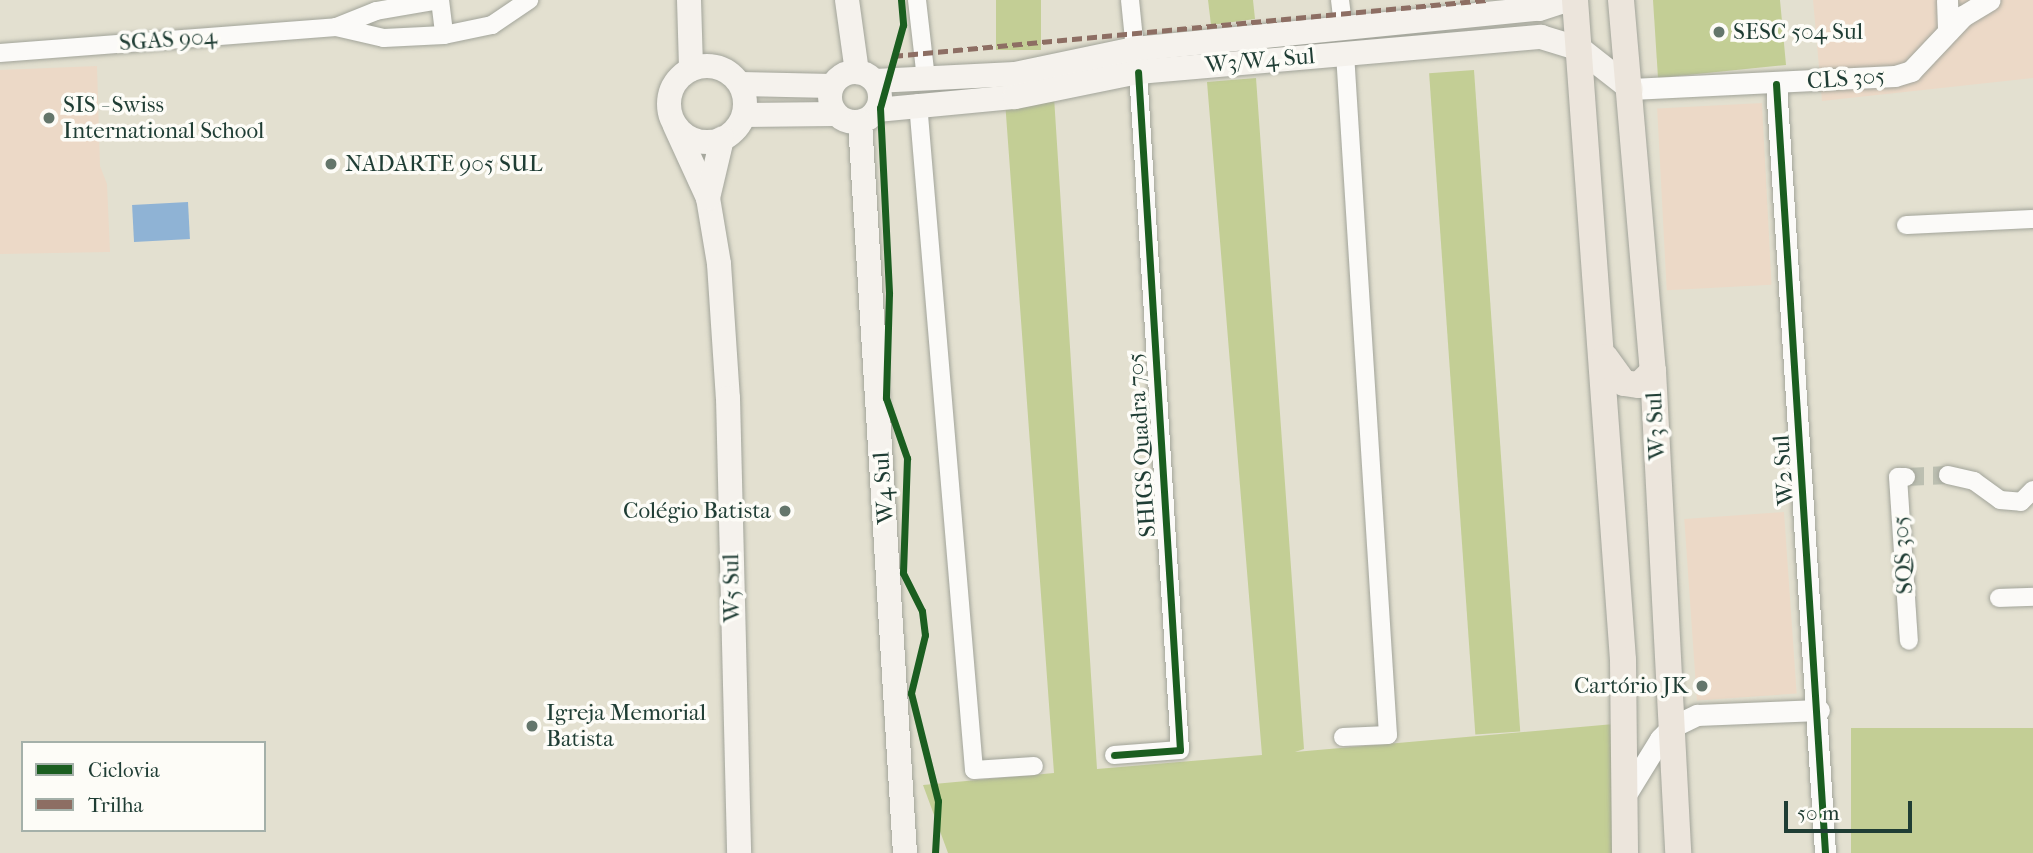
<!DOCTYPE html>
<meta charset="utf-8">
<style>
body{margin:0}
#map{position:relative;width:2033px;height:853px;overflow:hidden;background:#e3e0d0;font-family:"IM FELL French Canon",serif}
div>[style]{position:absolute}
.built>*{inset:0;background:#ecd9c7;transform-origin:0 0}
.green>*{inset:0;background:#c3ce95;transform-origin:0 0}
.water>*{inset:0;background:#8fb3d5;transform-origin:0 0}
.minor-tunnel>*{height:18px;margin-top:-9px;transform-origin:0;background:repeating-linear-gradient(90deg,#bcbfb1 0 18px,transparent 0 27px)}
.roads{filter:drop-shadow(0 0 2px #a2a49a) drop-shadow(0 0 2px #a2a49a)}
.minor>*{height:18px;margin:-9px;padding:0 9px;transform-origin:9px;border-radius:9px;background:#fbfaf8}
.tertiary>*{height:21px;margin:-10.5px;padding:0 10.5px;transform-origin:10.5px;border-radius:10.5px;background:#fbfaf8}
.secondary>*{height:24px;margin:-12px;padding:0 12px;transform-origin:12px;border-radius:12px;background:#f5f2ed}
.secondary>.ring{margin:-12px;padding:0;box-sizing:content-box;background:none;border:24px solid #f5f2ed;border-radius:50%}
.primary>*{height:26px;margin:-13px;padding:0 13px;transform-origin:13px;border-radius:13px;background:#ece5dc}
.quiet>*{height:5px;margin-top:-2.5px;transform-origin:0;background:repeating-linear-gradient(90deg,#8d6e63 0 10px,transparent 0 15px)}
.cycleway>*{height:7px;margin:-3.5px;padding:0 3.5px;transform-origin:3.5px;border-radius:3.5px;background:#1b5e20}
.dots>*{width:19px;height:19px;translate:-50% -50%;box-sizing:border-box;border:4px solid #fdfcf7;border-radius:50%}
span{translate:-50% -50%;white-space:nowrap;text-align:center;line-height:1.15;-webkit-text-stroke:7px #fdfcf7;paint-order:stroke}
.poi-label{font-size:23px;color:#1f3d34}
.left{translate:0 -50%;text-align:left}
.right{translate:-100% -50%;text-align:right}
.street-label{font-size:23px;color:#1f3d34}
.legend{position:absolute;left:21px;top:741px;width:245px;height:91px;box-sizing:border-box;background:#fdfcf7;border:2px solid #a4b0a9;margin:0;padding:9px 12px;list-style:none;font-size:21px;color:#1f3d34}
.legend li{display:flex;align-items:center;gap:14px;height:35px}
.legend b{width:35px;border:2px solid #a4b0a9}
.scale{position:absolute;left:1784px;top:801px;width:128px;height:32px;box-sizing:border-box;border:4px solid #1f3d34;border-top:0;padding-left:9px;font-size:21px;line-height:24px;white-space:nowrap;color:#1f3d34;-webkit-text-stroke:5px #fdfcf7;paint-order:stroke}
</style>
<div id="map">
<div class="built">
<i style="clip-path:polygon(1813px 0,2033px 0,2033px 78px,1822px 101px)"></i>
<i style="clip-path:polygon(97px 66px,100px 166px,107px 184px,110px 252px,0 254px,0 70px)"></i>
<i style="left:1762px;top:103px;width:182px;height:105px;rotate:87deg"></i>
<i style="left:1784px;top:512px;width:182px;height:100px;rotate:86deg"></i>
</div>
<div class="green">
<i style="left:996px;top:0;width:45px;height:50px"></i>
<i style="clip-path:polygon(1208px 0,1253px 0,1255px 19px,1211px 25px)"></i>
<i style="clip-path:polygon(1653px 0,1780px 0,1786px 65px,1658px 78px)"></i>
<i style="left:1474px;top:70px;width:663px;height:45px;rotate:86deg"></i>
<i style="clip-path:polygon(1256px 78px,1304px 749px,1295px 752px,1614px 724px,1614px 853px,948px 853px,923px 785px,1054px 773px,1005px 101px,1054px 97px,1097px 769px,1262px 755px,1207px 82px)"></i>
<i style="left:2033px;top:728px;width:125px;height:182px;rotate:90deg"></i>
</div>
<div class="water">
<i style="left:188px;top:202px;width:37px;height:56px;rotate:87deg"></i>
</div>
<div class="minor-tunnel">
<i style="left:1906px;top:477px;width:42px;rotate:-2.7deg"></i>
</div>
<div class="roads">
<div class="minor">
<i style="left:440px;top:0;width:35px;rotate:83deg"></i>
<i style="left:444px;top:35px;width:49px;rotate:-11.8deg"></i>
<i style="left:492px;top:25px;width:45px;rotate:-34deg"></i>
<i style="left:917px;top:0;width:80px;rotate:83.5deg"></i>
<i style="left:1130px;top:0;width:49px;rotate:84.2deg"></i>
<i style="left:1340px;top:0;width:26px;rotate:83deg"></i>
<i style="left:336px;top:27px;width:43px;rotate:-21.8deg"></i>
<i style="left:376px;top:11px;width:65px;rotate:-9.8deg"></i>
<i style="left:0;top:53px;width:337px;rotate:-4.4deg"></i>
<i style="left:336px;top:27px;width:49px;rotate:12.9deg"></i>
<i style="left:384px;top:38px;width:60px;rotate:-2.9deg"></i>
<i style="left:918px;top:103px;width:669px;rotate:85.2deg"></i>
<i style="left:974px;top:770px;width:60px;rotate:-3.8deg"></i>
<i style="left:1906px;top:225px;width:127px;rotate:-2.7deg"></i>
<i style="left:1948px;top:475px;width:27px;rotate:13deg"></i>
<i style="left:1974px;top:481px;width:32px;rotate:36deg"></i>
<i style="left:2000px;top:500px;width:21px;rotate:5deg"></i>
<i style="left:2021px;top:502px;width:17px;rotate:-45deg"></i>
<i style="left:1906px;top:477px;width:8px;rotate:180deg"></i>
<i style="left:1898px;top:477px;width:164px;rotate:86.2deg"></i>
<i style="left:1999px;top:598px;width:34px;rotate:-2deg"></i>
<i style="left:1343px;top:737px;width:45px;rotate:-2.5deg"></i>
<i style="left:1388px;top:735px;width:683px;rotate:-93.61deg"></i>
<i style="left:1114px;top:755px;width:66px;rotate:-4.3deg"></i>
<i style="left:1180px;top:750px;width:679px;rotate:-93.54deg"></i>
</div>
<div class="tertiary">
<i style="left:1947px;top:0;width:31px;rotate:88deg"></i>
<i style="left:1776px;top:84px;width:771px;rotate:86.35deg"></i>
<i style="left:1631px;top:89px;width:264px;rotate:-2.8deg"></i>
<i style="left:1895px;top:76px;width:17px;rotate:-17deg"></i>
<i style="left:1911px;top:71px;width:76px;rotate:-46.6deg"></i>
<i style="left:1963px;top:16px;width:31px;rotate:-31deg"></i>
<i style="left:1625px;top:796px;width:67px;rotate:-58.4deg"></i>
<i style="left:1660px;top:739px;width:17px;rotate:-45deg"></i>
<i style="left:1672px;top:727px;width:28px;rotate:-26deg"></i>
<i style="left:1697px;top:715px;width:122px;rotate:-2.3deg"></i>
</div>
<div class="secondary">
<i style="left:689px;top:0;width:69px;rotate:88.3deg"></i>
<i style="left:847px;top:0;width:73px;rotate:82.1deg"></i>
<i class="ring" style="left:669px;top:66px;width:52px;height:52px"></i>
<i class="ring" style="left:830px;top:72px;width:26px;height:26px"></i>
<i style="left:875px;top:81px;width:140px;rotate:-2.9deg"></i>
<i style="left:1015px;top:74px;width:123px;rotate:-11.8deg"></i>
<i style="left:1135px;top:49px;width:406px;rotate:-5.7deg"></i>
<i style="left:1539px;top:9px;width:29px;rotate:-18deg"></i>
<i style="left:741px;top:84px;width:91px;rotate:1.3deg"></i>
<i style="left:877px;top:110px;width:139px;rotate:-5.4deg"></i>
<i style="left:1015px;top:97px;width:126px;rotate:-11.5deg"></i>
<i style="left:1138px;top:72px;width:405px;rotate:-5deg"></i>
<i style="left:1541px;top:37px;width:41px;rotate:17.1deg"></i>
<i style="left:1580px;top:49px;width:65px;rotate:38.1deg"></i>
<i style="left:744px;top:115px;width:91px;rotate:-0.6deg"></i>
<i style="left:860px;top:122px;width:732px;rotate:86.48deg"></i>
<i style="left:675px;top:126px;width:79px;rotate:65.4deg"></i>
<i style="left:708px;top:198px;width:67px;rotate:80.5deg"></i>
<i style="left:719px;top:264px;width:134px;rotate:86.2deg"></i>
<i style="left:728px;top:398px;width:455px;rotate:88.6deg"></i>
<i style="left:708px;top:198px;width:61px;rotate:-76.7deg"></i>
</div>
<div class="primary">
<i style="left:1575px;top:0;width:662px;rotate:85.84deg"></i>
<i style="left:1623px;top:660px;width:193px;rotate:89.4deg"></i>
<i style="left:1621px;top:0;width:372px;rotate:85.1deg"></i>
<i style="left:1653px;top:371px;width:483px;rotate:87deg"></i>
<i style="left:1605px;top:357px;width:32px;rotate:54deg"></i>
<i style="left:1624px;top:383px;width:15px;rotate:8deg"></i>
<i style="left:1639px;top:385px;width:20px;rotate:-45deg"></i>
</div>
</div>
<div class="quiet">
<i style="left:893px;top:56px;width:596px;rotate:-5.39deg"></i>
</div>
<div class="cycleway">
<i style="left:901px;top:0;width:25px;rotate:85deg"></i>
<i style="left:903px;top:25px;width:86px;rotate:105.5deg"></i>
<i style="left:880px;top:108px;width:186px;rotate:87.2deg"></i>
<i style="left:889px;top:294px;width:104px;rotate:91.7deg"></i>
<i style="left:886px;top:398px;width:64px;rotate:70.7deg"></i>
<i style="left:907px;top:458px;width:115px;rotate:92deg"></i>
<i style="left:903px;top:573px;width:42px;rotate:63.4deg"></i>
<i style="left:922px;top:611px;width:24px;rotate:83deg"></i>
<i style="left:925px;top:635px;width:60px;rotate:103.6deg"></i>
<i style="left:911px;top:693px;width:111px;rotate:76deg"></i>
<i style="left:938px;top:801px;width:52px;rotate:93.3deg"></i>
<i style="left:1776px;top:84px;width:771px;rotate:86.35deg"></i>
<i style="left:1114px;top:755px;width:66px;rotate:-4.3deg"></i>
<i style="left:1180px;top:750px;width:679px;rotate:-93.54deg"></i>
</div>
<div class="dots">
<i style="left:1719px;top:32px;background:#64766b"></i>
<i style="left:49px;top:118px;background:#64766b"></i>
<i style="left:331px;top:164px;background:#64766b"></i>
<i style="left:785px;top:511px;background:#64766b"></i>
<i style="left:1702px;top:686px;background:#64766b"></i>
<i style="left:532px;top:726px;background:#64766b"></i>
</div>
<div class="poi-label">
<span class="left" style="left:1733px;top:32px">SESC 504 Sul</span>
<span class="left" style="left:63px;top:118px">SIS - Swiss<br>International School</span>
<span class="left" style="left:345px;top:164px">NADARTE 905 SUL</span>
<span class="right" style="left:771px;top:511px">Colégio Batista</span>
<span class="right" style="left:1688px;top:686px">Cartório JK</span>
<span class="left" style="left:546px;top:726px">Igreja Memorial<br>Batista</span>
</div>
<div class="street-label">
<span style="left:168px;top:40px;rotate:-4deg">SGAS 904</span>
<span style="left:1260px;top:61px;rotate:-5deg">W3/W4 Sul</span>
<span style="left:1846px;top:79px;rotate:-4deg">CLS 305</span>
<span style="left:1656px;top:426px;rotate:-93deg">W3 Sul</span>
<span style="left:1142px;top:445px;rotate:-94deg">SHIGS Quadra 705</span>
<span style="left:1784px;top:470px;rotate:-94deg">W2 Sul</span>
<span style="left:884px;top:488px;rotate:-94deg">W4 Sul</span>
<span style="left:1903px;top:555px;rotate:-94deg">SQS 305</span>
<span style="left:732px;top:588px;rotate:-91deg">W5 Sul</span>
</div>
<ul class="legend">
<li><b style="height:9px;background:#1b5e20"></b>Ciclovia</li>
<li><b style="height:9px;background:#8d6e63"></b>Trilha</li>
</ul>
<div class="scale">50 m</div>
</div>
